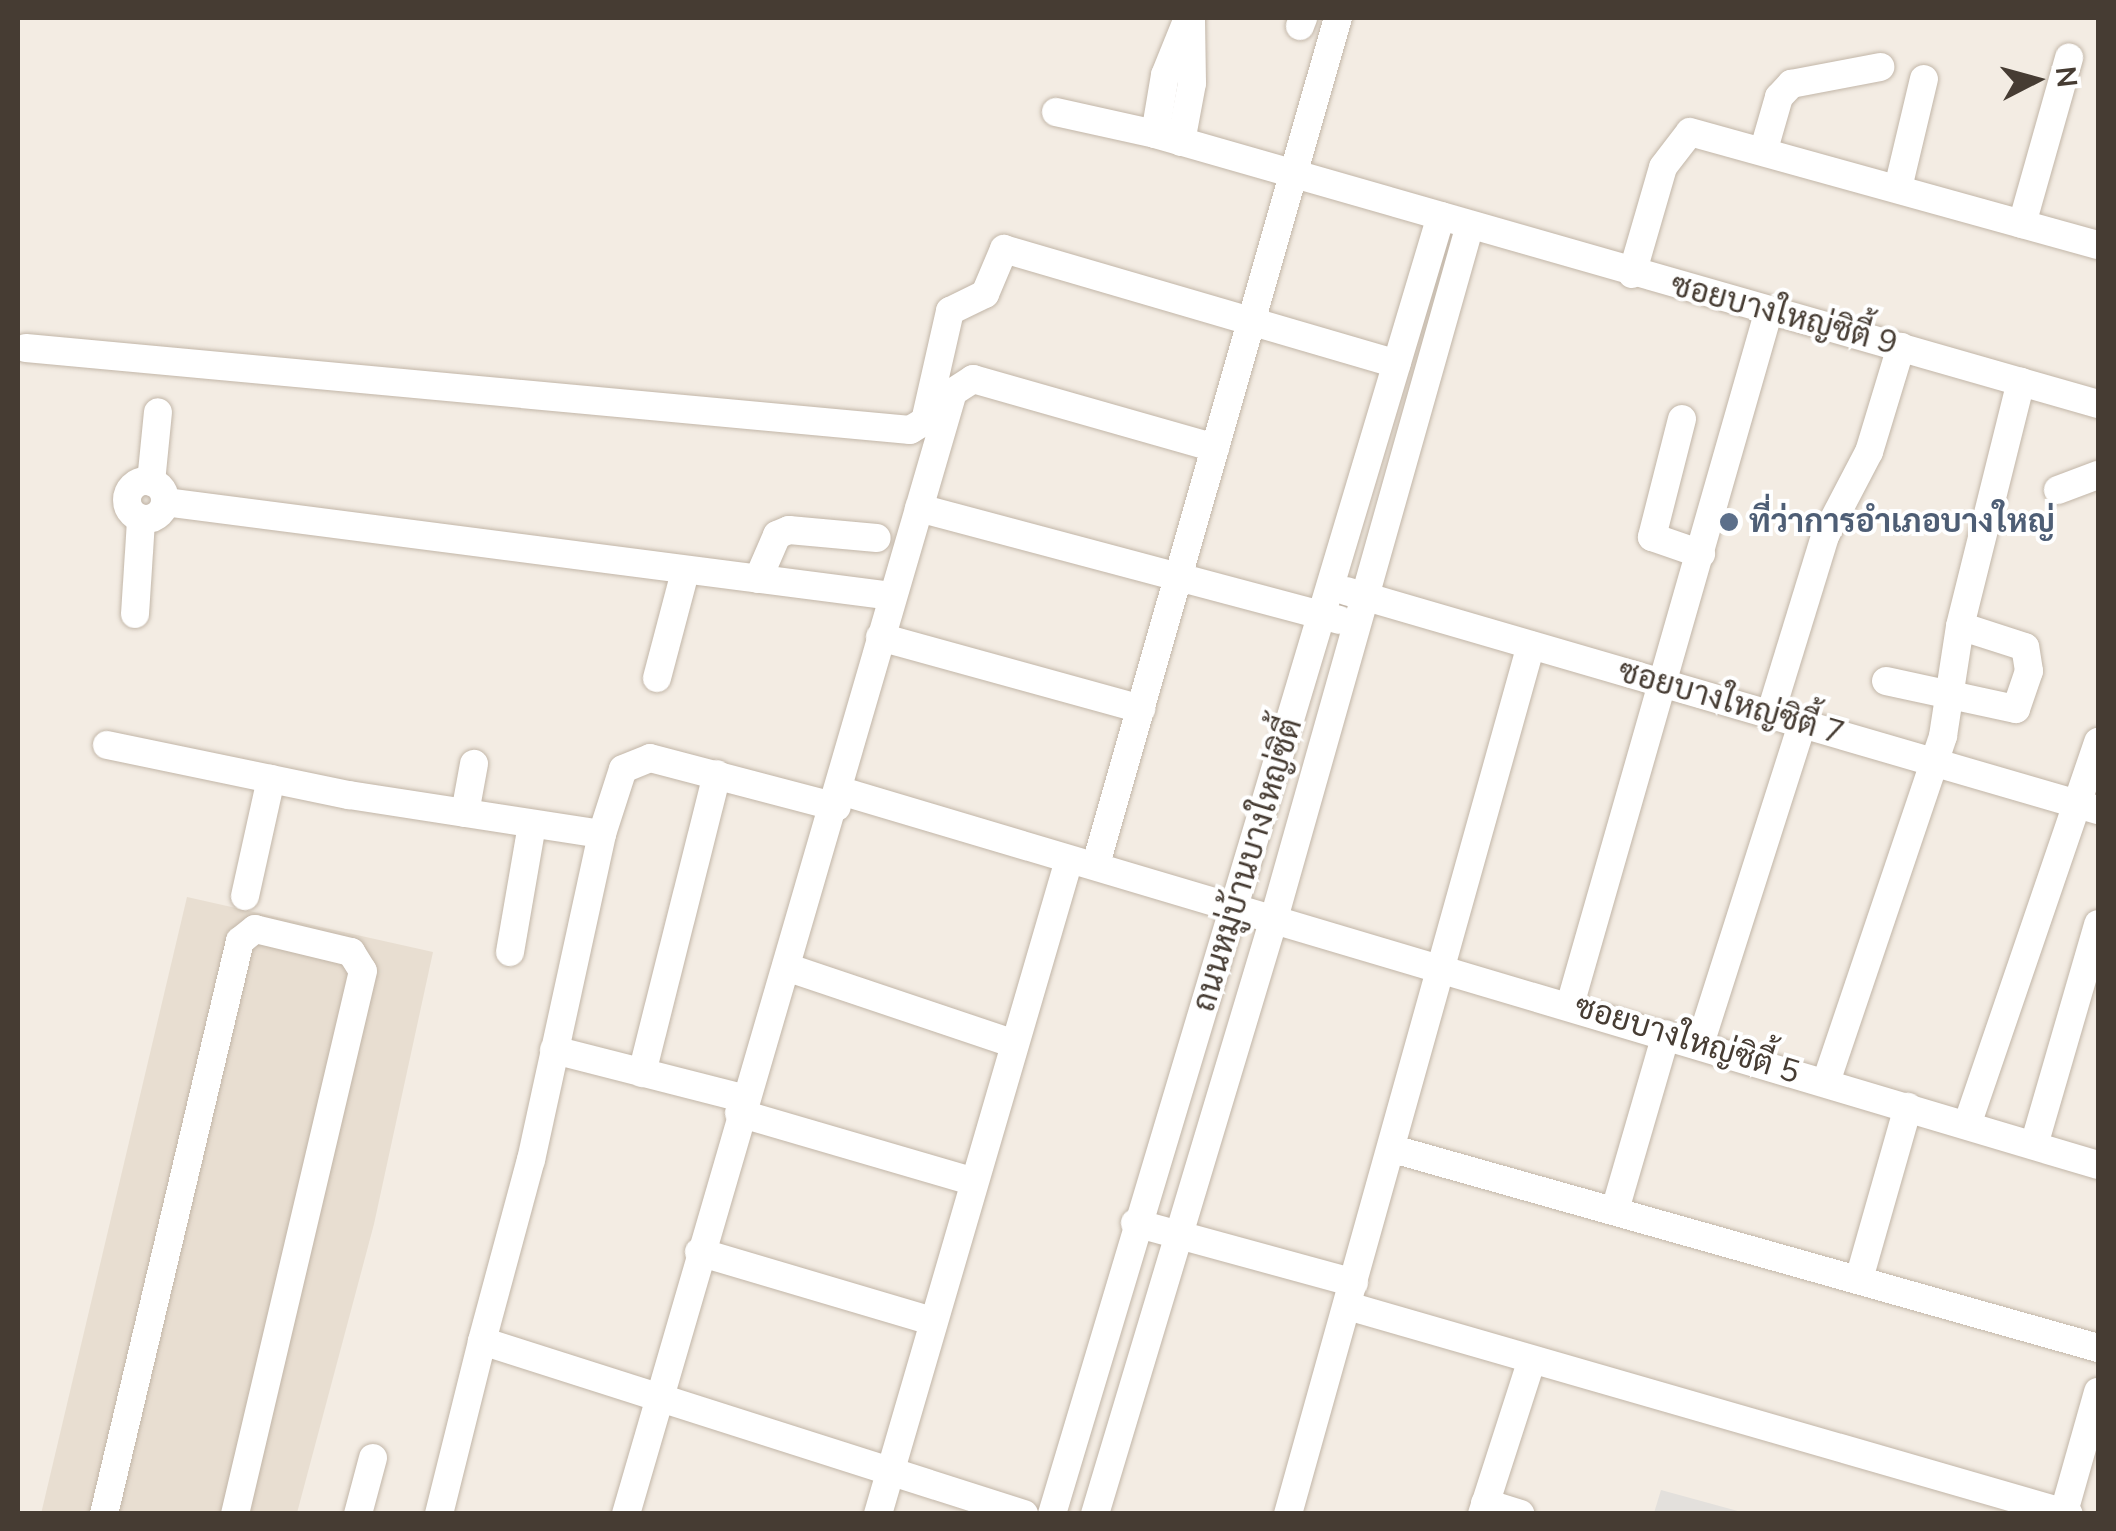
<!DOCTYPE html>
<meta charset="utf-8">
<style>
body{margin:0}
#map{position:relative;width:2116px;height:1531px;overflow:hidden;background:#f3ece3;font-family:"Nunito Sans",Sarabun,sans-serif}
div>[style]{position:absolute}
.residential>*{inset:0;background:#e8ded1}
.parking>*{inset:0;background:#e3e0dc}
.roads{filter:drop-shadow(0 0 2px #c2b6a8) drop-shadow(0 0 2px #c2b6a8)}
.minor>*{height:28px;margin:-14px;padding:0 14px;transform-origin:14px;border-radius:14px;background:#fff}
.minor>.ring{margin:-14px;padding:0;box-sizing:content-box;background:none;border:28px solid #fff;border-radius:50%}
.dots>*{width:28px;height:28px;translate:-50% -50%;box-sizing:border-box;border:5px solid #fff;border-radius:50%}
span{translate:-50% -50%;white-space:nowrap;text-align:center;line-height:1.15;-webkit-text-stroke:8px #fff;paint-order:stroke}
.street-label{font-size:32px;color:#463c33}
.service-label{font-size:32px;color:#4e5e75;font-weight:700}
.left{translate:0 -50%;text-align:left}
.frame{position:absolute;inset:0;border:20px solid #463c33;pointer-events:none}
.north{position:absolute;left:1986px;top:30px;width:100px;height:100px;-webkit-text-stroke:8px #fff;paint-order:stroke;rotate:84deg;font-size:28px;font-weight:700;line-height:40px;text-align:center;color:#463c33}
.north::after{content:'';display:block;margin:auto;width:35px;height:45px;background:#463c33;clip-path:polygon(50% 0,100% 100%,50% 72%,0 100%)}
</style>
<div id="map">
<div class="residential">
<i style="clip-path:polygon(187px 897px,433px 952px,374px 1224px,297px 1513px,41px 1514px)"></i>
</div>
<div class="parking">
<i style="clip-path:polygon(1661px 1490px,1745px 1513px,1654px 1513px)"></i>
</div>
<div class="roads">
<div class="minor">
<i style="left:1300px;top:26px;width:9px;rotate:-69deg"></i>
<i style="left:1056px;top:112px;width:101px;rotate:12.5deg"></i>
<i style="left:1155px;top:134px;width:981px;rotate:15.98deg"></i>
<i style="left:1155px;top:134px;width:60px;rotate:-80.4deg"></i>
<i style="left:1165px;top:75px;width:61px;rotate:-68deg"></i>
<i style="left:1181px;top:142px;width:60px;rotate:-79.4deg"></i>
<i style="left:1192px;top:83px;width:65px;rotate:-90.9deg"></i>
<i style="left:1764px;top:149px;width:54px;rotate:-73.9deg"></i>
<i style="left:1779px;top:97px;width:18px;rotate:-47deg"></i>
<i style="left:1791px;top:84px;width:91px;rotate:-10.8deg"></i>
<i style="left:1898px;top:188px;width:112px;rotate:-76.6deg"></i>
<i style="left:2022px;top:224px;width:173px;rotate:-74.2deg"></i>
<i style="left:1632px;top:274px;width:111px;rotate:-73.8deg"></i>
<i style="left:1663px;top:167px;width:44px;rotate:-52.4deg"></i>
<i style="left:1690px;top:132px;width:423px;rotate:15.5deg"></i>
<i style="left:26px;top:348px;width:888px;rotate:5.3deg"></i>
<i style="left:910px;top:430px;width:17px;rotate:-31deg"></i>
<i style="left:925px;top:421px;width:113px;rotate:-77.2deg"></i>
<i style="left:950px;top:311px;width:39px;rotate:-26deg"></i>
<i style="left:985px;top:294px;width:49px;rotate:-67.1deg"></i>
<i style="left:1004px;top:249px;width:409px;rotate:16.3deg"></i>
<i style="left:1682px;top:419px;width:122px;rotate:104.3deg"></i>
<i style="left:1652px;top:537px;width:52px;rotate:19.1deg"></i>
<i class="ring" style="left:127px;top:481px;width:10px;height:10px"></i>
<i style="left:151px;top:482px;width:70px;rotate:-84.3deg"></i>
<i style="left:2058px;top:490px;width:43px;rotate:-20.6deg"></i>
<i style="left:165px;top:502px;width:734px;rotate:7.36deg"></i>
<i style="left:919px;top:508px;width:435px;rotate:14.9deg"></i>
<i style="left:758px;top:579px;width:48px;rotate:-66.6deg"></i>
<i style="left:777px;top:535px;width:13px;rotate:-23deg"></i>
<i style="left:789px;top:530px;width:88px;rotate:5.2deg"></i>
<i style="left:1346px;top:591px;width:783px;rotate:16.24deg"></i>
<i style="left:135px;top:614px;width:94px;rotate:-86.3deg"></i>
<i style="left:880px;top:637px;width:271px;rotate:15.4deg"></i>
<i style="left:657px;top:678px;width:110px;rotate:-75.2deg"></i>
<i style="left:1886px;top:681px;width:133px;rotate:12.2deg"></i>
<i style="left:2016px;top:709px;width:40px;rotate:-71.1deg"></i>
<i style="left:2029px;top:671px;width:24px;rotate:-99deg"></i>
<i style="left:2025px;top:647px;width:68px;rotate:-162.1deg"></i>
<i style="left:1770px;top:715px;width:187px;rotate:-72.9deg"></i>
<i style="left:1825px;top:536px;width:95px;rotate:-62.4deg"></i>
<i style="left:1869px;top:452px;width:110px;rotate:-73.1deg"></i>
<i style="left:107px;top:745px;width:247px;rotate:11.7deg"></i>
<i style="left:349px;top:795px;width:256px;rotate:8.8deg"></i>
<i style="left:841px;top:791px;width:1311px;rotate:16.57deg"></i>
<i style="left:465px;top:813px;width:50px;rotate:-79.6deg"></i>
<i style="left:1096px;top:864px;width:880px;rotate:-74.04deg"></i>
<i style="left:245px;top:896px;width:120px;rotate:-77.5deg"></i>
<i style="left:510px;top:952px;width:129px;rotate:-80.2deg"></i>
<i style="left:789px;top:968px;width:235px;rotate:18.6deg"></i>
<i style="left:1570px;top:1005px;width:723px;rotate:-74.02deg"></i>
<i style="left:1700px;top:1044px;width:336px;rotate:-72.3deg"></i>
<i style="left:554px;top:1050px;width:195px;rotate:14.3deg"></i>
<i style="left:642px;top:1073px;width:308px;rotate:-75.9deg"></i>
<i style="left:1826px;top:1082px;width:365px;rotate:-71.3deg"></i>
<i style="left:1943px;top:736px;width:111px;rotate:-81.2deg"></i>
<i style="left:1960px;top:626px;width:252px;rotate:-76deg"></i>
<i style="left:739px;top:1113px;width:243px;rotate:16.3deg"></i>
<i style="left:1967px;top:1125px;width:405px;rotate:-71.1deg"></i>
<i style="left:2034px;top:1145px;width:230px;rotate:-73.8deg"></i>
<i style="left:1393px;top:1149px;width:733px;rotate:15.76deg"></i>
<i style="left:1615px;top:1210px;width:183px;rotate:-73.8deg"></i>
<i style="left:1135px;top:1223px;width:227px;rotate:15.3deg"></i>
<i style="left:699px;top:1252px;width:243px;rotate:16.5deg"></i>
<i style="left:1859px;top:1279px;width:179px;rotate:-74.1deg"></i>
<i style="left:1348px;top:1306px;width:750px;rotate:16.09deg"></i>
<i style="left:482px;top:1341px;width:188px;rotate:-74.9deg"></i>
<i style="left:531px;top:1160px;width:334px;rotate:-77.7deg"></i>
<i style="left:602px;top:834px;width:68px;rotate:-72.1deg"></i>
<i style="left:623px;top:769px;width:29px;rotate:-22deg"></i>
<i style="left:650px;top:758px;width:193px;rotate:14.7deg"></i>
<i style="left:1485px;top:1503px;width:37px;rotate:17deg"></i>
<i style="left:2064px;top:1512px;width:125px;rotate:-74.2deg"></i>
<i style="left:104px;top:1514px;width:589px;rotate:-76.65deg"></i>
<i style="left:240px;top:941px;width:19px;rotate:-39deg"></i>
<i style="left:255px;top:929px;width:99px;rotate:13.5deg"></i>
<i style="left:351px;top:952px;width:22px;rotate:58deg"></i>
<i style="left:363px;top:971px;width:558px;rotate:103.26deg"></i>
<i style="left:358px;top:1514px;width:58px;rotate:-75deg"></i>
<i style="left:439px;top:1514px;width:178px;rotate:-76deg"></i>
<i style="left:482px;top:1341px;width:569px;rotate:17.7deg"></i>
<i style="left:626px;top:1514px;width:1169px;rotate:-73.75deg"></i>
<i style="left:953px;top:392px;width:24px;rotate:-33deg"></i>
<i style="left:973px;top:379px;width:252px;rotate:15.9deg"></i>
<i style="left:878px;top:1514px;width:681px;rotate:-73.72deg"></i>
<i style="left:1052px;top:1514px;width:1355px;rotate:-73.32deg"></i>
<i style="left:1095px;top:1514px;width:625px;rotate:-73.27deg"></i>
<i style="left:1275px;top:915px;width:717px;rotate:-74.22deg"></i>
<i style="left:1288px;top:1514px;width:902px;rotate:-74.38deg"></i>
<i style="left:1482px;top:1514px;width:160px;rotate:-72.1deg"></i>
</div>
</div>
<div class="dots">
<i style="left:1729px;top:522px;background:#5c6f8a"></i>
</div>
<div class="street-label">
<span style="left:1784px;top:315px;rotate:15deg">ซอยบางใหญ่ซิตี้ 9</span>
<span style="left:1731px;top:703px;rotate:16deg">ซอยบางใหญ่ซิตี้ 7</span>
<span style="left:1248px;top:865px;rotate:-73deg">ถนนหมู่บ้านบางใหญ่ซิตี้</span>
<span style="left:1687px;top:1040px;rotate:17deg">ซอยบางใหญ่ซิตี้ 5</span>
</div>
<div class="service-label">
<span class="left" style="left:1749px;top:522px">ที่ว่าการอำเภอบางใหญ่</span>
</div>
<div class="frame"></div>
<div class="north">N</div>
</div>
